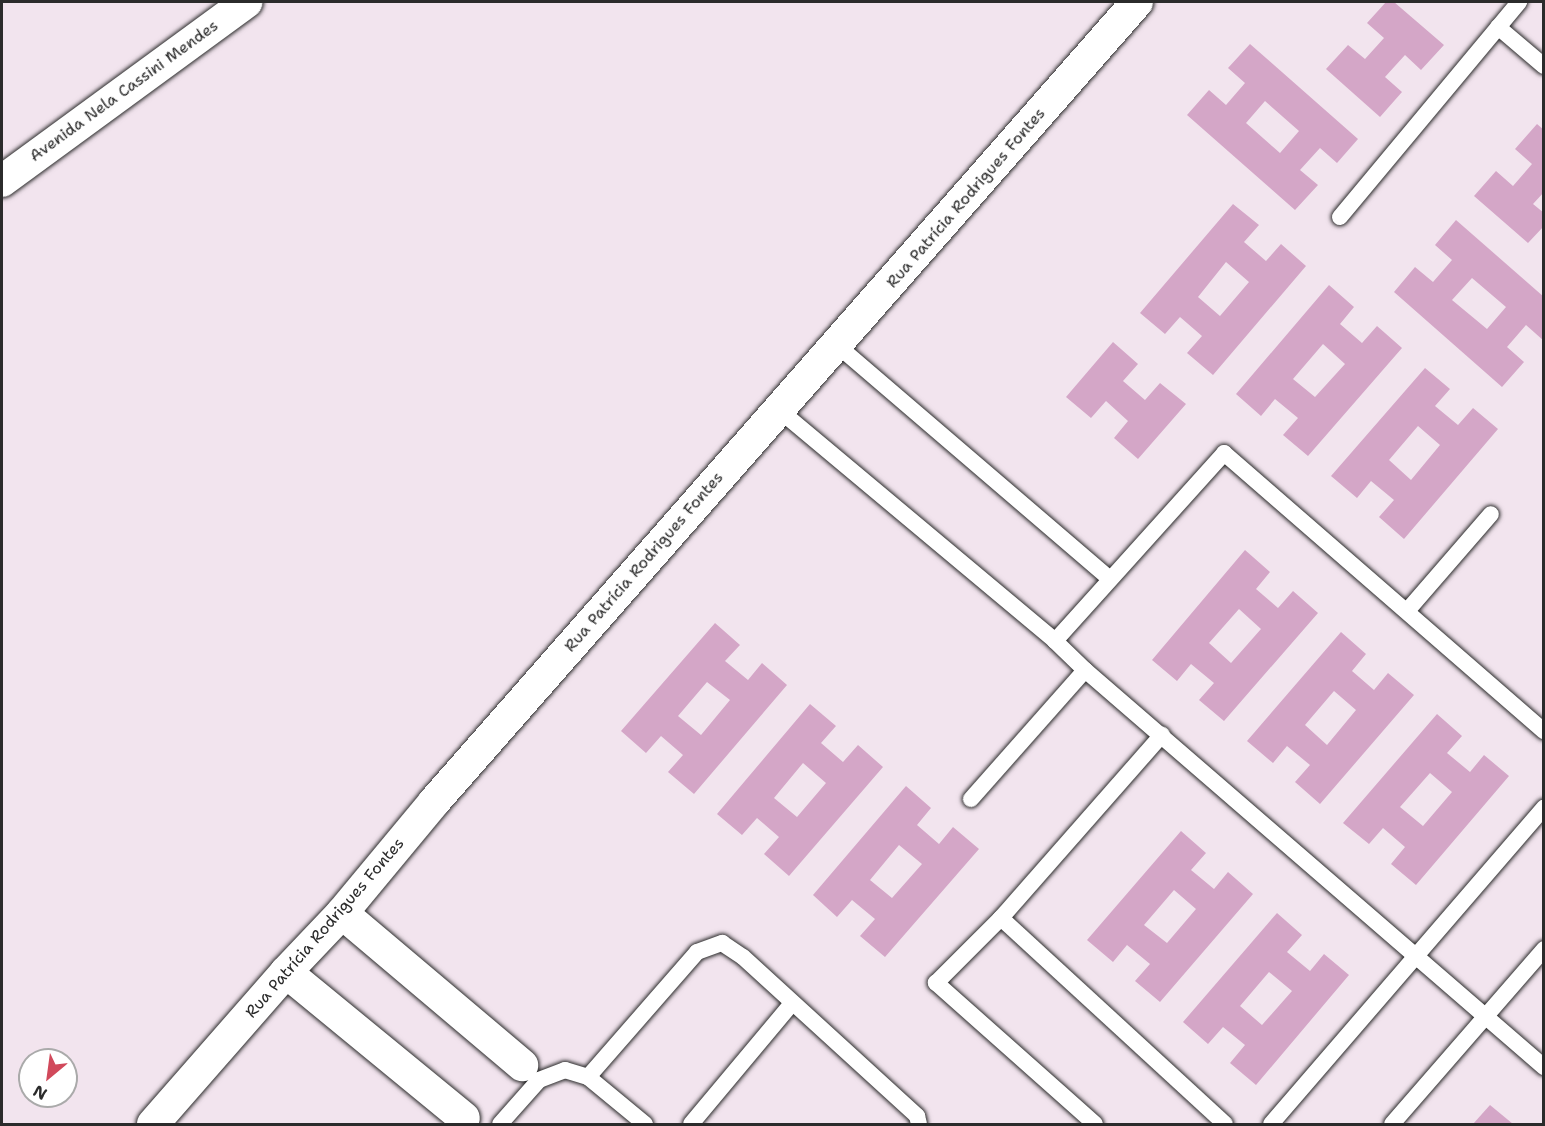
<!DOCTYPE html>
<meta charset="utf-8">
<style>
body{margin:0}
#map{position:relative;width:1545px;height:1126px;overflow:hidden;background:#f2e4ee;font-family:"Shantell Sans",sans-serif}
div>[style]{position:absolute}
.building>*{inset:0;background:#d4a6c7}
.roads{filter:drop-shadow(0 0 2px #2b2b2b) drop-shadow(0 0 2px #2b2b2b)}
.lane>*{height:16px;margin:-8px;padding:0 8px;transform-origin:8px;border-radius:8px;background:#fff}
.street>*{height:32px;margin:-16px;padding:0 16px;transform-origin:16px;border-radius:16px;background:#fff}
span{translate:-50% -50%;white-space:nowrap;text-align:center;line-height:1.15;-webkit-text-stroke:4.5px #fff;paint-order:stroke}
.street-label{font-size:16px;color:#2b2b2b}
.frame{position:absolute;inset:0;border:3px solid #2b2b2b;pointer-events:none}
.north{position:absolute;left:18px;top:1048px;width:60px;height:60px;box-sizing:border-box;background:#fff;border:2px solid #aaa;border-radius:50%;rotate:209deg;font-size:16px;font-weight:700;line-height:24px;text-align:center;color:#2b2b2b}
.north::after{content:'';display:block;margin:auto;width:21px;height:27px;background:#d1495b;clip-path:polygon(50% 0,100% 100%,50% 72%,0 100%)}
</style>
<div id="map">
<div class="building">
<i style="clip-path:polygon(1386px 2px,1394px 2px,1444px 45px,1421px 70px,1405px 55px,1385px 77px,1402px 92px,1380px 117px,1326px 69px,1348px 45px,1365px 59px,1384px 38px,1367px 23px)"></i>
<i style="clip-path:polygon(evenodd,1250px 44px,1358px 139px,1337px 163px,1320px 148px,1300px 170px,1318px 185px,1295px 210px,1187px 115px,1209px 90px,1226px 105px,1245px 83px,1228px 68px,1250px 44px,1265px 101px,1299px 131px,1280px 153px,1246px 123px,1265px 101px)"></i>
<i style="clip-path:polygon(1537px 124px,1544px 130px,1544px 192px,1533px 204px,1544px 213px,1544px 226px,1528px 243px,1474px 196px,1496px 171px,1513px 186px,1532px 164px,1515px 149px)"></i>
<i style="clip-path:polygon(evenodd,1233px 204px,1259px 225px,1244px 242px,1266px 261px,1281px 244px,1306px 266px,1213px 375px,1187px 353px,1202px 336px,1180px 317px,1165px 334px,1140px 313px,1233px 204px,1226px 262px,1249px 282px,1220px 316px,1198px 297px,1226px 262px)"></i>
<i style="clip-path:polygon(evenodd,1456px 220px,1544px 297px,1544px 341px,1526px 325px,1507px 347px,1524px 362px,1502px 387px,1394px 292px,1415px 267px,1433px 282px,1452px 260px,1435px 245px,1456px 220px,1472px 278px,1506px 307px,1487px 329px,1452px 300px,1472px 278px)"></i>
<i style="clip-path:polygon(evenodd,1329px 285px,1354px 307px,1340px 324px,1362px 343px,1377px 326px,1402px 348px,1308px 456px,1283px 435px,1298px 418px,1275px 399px,1261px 416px,1236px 394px,1329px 285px,1323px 344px,1345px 364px,1315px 397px,1293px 379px,1323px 344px)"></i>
<i style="clip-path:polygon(1113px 342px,1138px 364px,1123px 381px,1145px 400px,1160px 383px,1186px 404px,1138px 459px,1114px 438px,1128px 421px,1106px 401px,1091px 418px,1066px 397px)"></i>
<i style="clip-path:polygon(evenodd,1425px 368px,1450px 389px,1435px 406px,1458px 425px,1473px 408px,1498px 429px,1404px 539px,1379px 517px,1394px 500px,1371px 481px,1357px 498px,1331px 476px,1425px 368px,1418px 426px,1440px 445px,1411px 480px,1389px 460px,1418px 426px)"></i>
<i style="clip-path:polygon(evenodd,1245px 550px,1270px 572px,1256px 589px,1278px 608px,1293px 591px,1318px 613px,1224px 721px,1199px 700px,1214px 683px,1191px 664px,1177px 681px,1152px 660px,1245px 550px,1239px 609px,1261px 629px,1231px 663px,1209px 643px,1239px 609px)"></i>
<i style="clip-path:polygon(evenodd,715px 623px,740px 645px,725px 661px,748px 680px,762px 663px,787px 685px,694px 794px,668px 772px,683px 755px,661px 736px,646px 753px,621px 731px,715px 623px,707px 682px,730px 700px,701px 735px,678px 716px,707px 682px)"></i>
<i style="clip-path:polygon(evenodd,1341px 632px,1366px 654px,1352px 671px,1374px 690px,1388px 673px,1414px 695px,1320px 804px,1295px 782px,1310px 765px,1287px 746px,1273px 763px,1247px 741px,1341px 632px,1334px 691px,1356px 710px,1327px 745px,1305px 725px,1334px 691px)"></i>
<i style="clip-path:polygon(evenodd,810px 704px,836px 726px,821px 743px,843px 762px,858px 745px,883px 767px,789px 876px,764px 854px,779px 837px,757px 818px,742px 835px,717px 814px,810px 704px,803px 763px,826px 783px,797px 817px,774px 798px,803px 763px)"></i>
<i style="clip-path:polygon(evenodd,1437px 714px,1462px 736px,1447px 753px,1470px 772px,1484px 755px,1509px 776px,1416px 885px,1391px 864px,1405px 847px,1383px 828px,1369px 844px,1343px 823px,1437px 714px,1430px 773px,1452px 792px,1423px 826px,1400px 807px,1430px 773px)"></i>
<i style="clip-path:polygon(evenodd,906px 786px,931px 808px,917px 825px,939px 844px,953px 827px,979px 849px,885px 957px,860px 936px,875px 919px,852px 900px,837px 917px,813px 895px,906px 786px,899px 845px,922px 864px,892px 898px,870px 880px,899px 845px)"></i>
<i style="clip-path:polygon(evenodd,1181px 831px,1206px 853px,1191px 870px,1214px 889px,1228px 872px,1253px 894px,1160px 1002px,1135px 981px,1150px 964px,1127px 945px,1113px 962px,1087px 940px,1181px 831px,1174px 890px,1196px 909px,1167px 943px,1144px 925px,1174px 890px)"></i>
<i style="clip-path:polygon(evenodd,1277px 913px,1302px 935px,1287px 952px,1310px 971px,1324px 954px,1349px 975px,1256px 1085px,1230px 1063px,1245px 1045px,1223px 1027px,1208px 1044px,1183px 1022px,1277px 913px,1269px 972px,1292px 991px,1262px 1025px,1240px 1006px,1269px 972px)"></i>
<i style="clip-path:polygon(1490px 1105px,1513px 1124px,1473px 1124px)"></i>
</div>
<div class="roads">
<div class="lane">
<i style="left:1498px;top:27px;width:60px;rotate:40.3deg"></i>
<i style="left:1340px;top:217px;width:280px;rotate:-50.2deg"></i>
<i style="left:837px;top:345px;width:358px;rotate:40.6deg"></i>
<i style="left:778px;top:409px;width:361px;rotate:39.9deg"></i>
<i style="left:1055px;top:641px;width:42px;rotate:44deg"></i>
<i style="left:1085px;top:670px;width:607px;rotate:40.86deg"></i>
<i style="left:1407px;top:611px;width:128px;rotate:-49.1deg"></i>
<i style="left:1055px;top:641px;width:253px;rotate:-48deg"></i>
<i style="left:1224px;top:453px;width:424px;rotate:41deg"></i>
<i style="left:971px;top:799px;width:172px;rotate:-48.5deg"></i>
<i style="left:1001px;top:918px;width:304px;rotate:42.6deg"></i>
<i style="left:588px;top:1077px;width:166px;rotate:-48.9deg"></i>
<i style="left:697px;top:952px;width:27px;rotate:-20deg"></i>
<i style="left:722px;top:943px;width:25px;rotate:34deg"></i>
<i style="left:743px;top:957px;width:236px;rotate:42.4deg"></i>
<i style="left:917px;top:1116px;width:8px;rotate:76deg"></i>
<i style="left:500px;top:1124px;width:59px;rotate:-48.4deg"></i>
<i style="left:539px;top:1080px;width:28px;rotate:-21deg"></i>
<i style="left:565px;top:1070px;width:24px;rotate:17deg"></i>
<i style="left:588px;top:1077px;width:74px;rotate:39.5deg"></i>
<i style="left:691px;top:1124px;width:158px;rotate:-50.1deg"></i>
<i style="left:1095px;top:1124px;width:213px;rotate:-138.4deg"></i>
<i style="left:936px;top:983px;width:92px;rotate:-45deg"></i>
<i style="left:1001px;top:918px;width:244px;rotate:-48.7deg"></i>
<i style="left:1271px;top:1124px;width:418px;rotate:-49.2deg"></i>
<i style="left:1392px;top:1124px;width:232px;rotate:-49deg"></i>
</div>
<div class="street">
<i style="left:2px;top:181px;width:303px;rotate:-36.2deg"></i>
<i style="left:342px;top:913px;width:236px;rotate:40.2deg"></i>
<i style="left:286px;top:972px;width:230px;rotate:39.4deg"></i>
<i style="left:153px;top:1124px;width:202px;rotate:-48.8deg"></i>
<i style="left:286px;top:972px;width:81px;rotate:-46.5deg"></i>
<i style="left:342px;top:913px;width:144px;rotate:-50.3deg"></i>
<i style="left:434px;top:802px;width:1065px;rotate:-48.69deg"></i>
</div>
</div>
<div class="street-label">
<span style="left:124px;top:91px;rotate:-36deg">Avenida Nela Cassini Mendes</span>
<span style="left:966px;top:198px;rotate:-49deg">Rua Patrícia Rodrigues Fontes</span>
<span style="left:644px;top:562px;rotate:-49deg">Rua Patrícia Rodrigues Fontes</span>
<span style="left:325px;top:928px;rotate:-49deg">Rua Patrícia Rodrigues Fontes</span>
</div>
<div class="frame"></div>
<div class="north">N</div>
</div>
